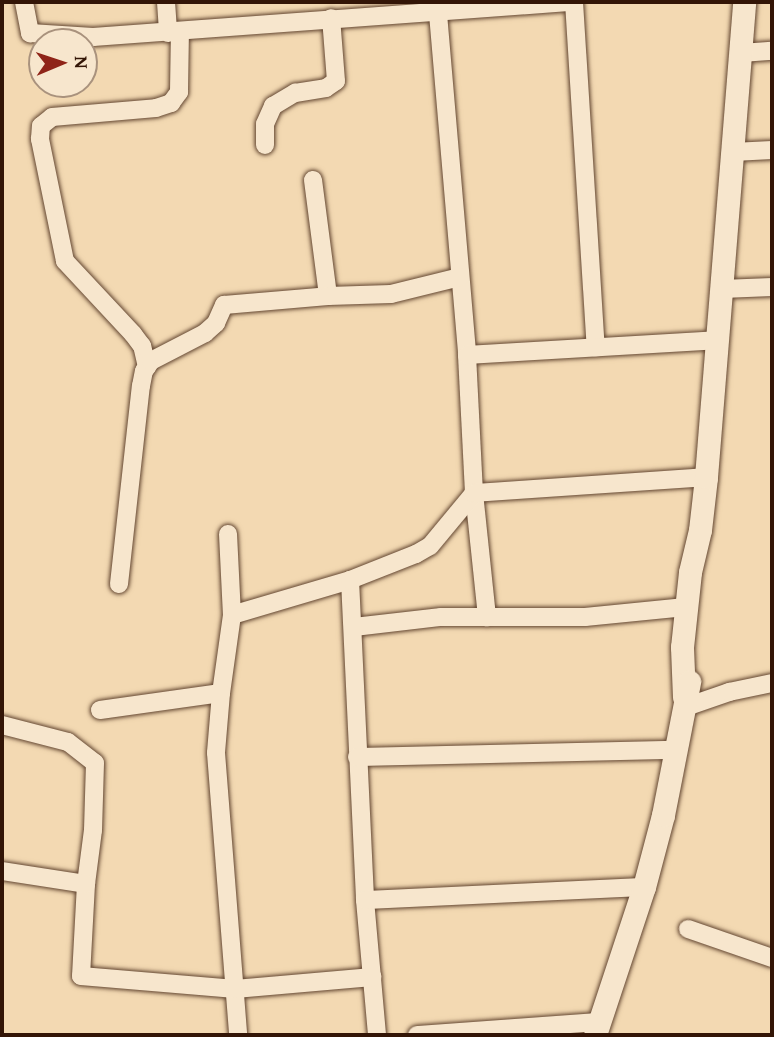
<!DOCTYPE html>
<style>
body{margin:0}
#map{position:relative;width:774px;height:1037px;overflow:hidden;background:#f3d9b2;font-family:"Gentium Book Plus",serif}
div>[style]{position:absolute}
.roads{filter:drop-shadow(0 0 2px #634631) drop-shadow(0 0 2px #634631)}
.minor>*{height:18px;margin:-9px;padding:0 9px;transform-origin:9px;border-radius:9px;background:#f7e6cd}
.tertiary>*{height:23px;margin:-11.5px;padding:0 11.5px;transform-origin:11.5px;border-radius:11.5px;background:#f7e6cd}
span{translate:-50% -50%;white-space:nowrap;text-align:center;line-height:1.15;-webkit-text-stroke:5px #f7e6cd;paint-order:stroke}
.frame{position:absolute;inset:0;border:4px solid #331506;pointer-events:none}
.north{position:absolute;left:28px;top:28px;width:70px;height:70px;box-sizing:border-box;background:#f7e6cd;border:2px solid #a9927d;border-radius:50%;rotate:88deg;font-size:19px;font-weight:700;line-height:28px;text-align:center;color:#331506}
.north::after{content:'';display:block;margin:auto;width:24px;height:32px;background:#8f2418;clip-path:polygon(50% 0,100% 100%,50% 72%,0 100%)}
</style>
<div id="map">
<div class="roads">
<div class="minor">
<i style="left:24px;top:2px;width:32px;rotate:79deg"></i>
<i style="left:30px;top:33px;width:63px;rotate:3.6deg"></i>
<i style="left:93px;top:37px;width:480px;rotate:-4.2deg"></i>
<i style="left:166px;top:2px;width:31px;rotate:86deg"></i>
<i style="left:437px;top:2px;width:354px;rotate:85.1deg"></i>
<i style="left:467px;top:355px;width:138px;rotate:87.1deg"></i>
<i style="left:474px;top:493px;width:125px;rotate:84deg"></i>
<i style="left:574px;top:2px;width:346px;rotate:86.4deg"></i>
<i style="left:741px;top:53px;width:31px;rotate:-4deg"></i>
<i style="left:265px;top:145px;width:21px;rotate:-90deg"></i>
<i style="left:265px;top:124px;width:20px;rotate:-66deg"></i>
<i style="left:273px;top:106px;width:26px;rotate:-31deg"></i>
<i style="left:295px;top:93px;width:31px;rotate:-9deg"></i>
<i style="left:326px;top:88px;width:12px;rotate:-35deg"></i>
<i style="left:336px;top:81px;width:63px;rotate:-94.5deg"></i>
<i style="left:733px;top:152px;width:39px;rotate:-3deg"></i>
<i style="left:313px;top:180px;width:117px;rotate:82.6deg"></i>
<i style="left:722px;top:289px;width:50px;rotate:-2.3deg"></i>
<i style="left:467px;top:355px;width:249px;rotate:-3.4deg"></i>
<i style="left:147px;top:367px;width:22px;rotate:-103deg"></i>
<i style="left:142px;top:346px;width:15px;rotate:-127deg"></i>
<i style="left:133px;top:334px;width:100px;rotate:-133deg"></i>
<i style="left:65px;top:261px;width:125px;rotate:-101.6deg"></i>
<i style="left:40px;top:139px;width:13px;rotate:-86deg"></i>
<i style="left:41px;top:126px;width:14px;rotate:-39deg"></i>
<i style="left:52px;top:117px;width:104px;rotate:-4.9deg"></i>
<i style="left:156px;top:108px;width:16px;rotate:-18deg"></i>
<i style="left:171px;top:103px;width:14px;rotate:-54deg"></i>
<i style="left:179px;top:92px;width:61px;rotate:-89.1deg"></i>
<i style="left:228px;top:534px;width:81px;rotate:87.2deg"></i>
<i style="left:232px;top:615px;width:79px;rotate:98deg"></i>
<i style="left:221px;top:693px;width:60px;rotate:94.8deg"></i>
<i style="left:216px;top:753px;width:283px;rotate:85.5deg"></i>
<i style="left:350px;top:580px;width:320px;rotate:87.3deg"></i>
<i style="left:365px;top:900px;width:136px;rotate:84.9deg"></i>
<i style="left:119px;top:584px;width:199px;rotate:-83.7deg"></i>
<i style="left:141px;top:386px;width:15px;rotate:-79deg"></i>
<i style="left:144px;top:371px;width:12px;rotate:-55deg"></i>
<i style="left:151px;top:361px;width:61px;rotate:-27.4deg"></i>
<i style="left:205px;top:333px;width:15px;rotate:-42deg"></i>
<i style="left:216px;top:323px;width:20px;rotate:-66deg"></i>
<i style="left:224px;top:305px;width:104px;rotate:-4.9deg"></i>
<i style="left:328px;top:296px;width:63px;rotate:-1.8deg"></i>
<i style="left:391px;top:294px;width:71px;rotate:-13.8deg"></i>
<i style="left:232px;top:615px;width:123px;rotate:-16.5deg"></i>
<i style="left:350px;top:580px;width:71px;rotate:-21.5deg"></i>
<i style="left:416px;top:554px;width:16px;rotate:-30deg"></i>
<i style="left:430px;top:546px;width:69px;rotate:-50.3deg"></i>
<i style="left:474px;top:493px;width:233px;rotate:-3.9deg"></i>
<i style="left:354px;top:627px;width:88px;rotate:-6.6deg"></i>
<i style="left:441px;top:617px;width:144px"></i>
<i style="left:585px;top:617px;width:101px;rotate:-5.7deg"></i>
<i style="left:683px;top:708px;width:49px;rotate:-19.2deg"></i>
<i style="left:729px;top:692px;width:44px;rotate:-11.8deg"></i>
<i style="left:100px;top:710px;width:122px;rotate:-8deg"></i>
<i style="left:2px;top:725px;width:68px;rotate:14.4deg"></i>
<i style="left:68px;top:742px;width:34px;rotate:38deg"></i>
<i style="left:95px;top:763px;width:67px;rotate:91.7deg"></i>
<i style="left:93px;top:830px;width:54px;rotate:97.4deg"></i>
<i style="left:86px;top:884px;width:92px;rotate:93.1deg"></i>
<i style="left:81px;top:976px;width:155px;rotate:4.8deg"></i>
<i style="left:235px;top:989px;width:138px;rotate:-5deg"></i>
<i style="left:357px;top:757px;width:320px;rotate:-1.3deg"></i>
<i style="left:2px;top:871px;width:85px;rotate:8.8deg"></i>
<i style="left:365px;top:900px;width:279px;rotate:-2.7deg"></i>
<i style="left:688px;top:929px;width:89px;rotate:19deg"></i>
<i style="left:417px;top:1035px;width:183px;rotate:-4.1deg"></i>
</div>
<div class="tertiary">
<i style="left:684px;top:697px;width:50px;rotate:-92.3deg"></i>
<i style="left:682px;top:647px;width:75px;rotate:-83.9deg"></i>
<i style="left:690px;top:572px;width:43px;rotate:-76.6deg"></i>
<i style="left:700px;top:530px;width:53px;rotate:-83.5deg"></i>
<i style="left:706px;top:477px;width:477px;rotate:-85.4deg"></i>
<i style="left:595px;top:1035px;width:156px;rotate:-71.7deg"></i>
<i style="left:644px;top:887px;width:74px;rotate:-75.2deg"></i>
<i style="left:663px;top:815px;width:136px;rotate:-78.9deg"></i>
</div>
</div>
<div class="frame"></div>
<div class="north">N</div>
</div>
